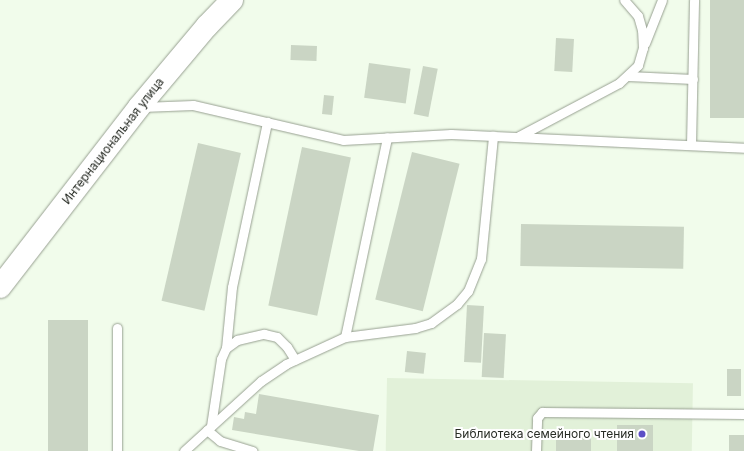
<!DOCTYPE html>
<meta charset="utf-8">
<style>
body{margin:0}
#map{position:relative;width:744px;height:451px;overflow:hidden;background:#f1fceb;font-family:Inter,sans-serif}
div>[style]{position:absolute}
.built>*{inset:0;background:#e2f1d9;transform-origin:0 0}
.building>*{inset:0;background:#cad5c4;transform-origin:0 0}
.roads{filter:drop-shadow(0 0 1px #97a091) drop-shadow(0 0 1px #97a091)}
.service>*{height:9px;margin:-4.5px;padding:0 4.5px;transform-origin:4.5px;border-radius:4.5px;background:#fff}
.tertiary>*{height:22px;margin:-11px;padding:0 11px;transform-origin:11px;border-radius:11px;background:#fff}
.dots>*{width:11px;height:11px;translate:-50% -50%;box-sizing:border-box;border:2px solid #fff;border-radius:50%}
span{translate:-50% -50%;white-space:nowrap;text-align:center;line-height:1.15;-webkit-text-stroke:4px #fff;paint-order:stroke}
.street-label{font-size:12px;color:#272b24}
.poi-label{font-size:12px;color:#272b24}
.right{translate:-100% -50%;text-align:right}
</style>
<div id="map">
<div class="built">
<i style="left:387px;top:378px;width:306px;height:73px;rotate:1deg"></i>
</div>
<div class="building">
<i style="left:710px;top:0;width:34px;height:118px"></i>
<i style="left:556px;top:38px;width:18px;height:33px;rotate:3deg"></i>
<i style="left:291px;top:45px;width:26px;height:15px;rotate:2deg"></i>
<i style="left:369px;top:63px;width:42px;height:35px;rotate:8deg"></i>
<i style="left:423px;top:66px;width:15px;height:49px;rotate:11deg"></i>
<i style="left:324px;top:95px;width:10px;height:19px;rotate:6deg"></i>
<i style="left:198px;top:143px;width:44px;height:162px;rotate:13deg"></i>
<i style="left:302px;top:147px;width:50px;height:162px;rotate:12deg"></i>
<i style="left:412px;top:152px;width:49px;height:152px;rotate:14deg"></i>
<i style="left:521px;top:224px;width:163px;height:42px;rotate:1deg"></i>
<i style="left:467px;top:305px;width:17px;height:57px;rotate:3deg"></i>
<i style="left:48px;top:320px;width:40px;height:131px"></i>
<i style="left:484px;top:333px;width:22px;height:44px;rotate:3deg"></i>
<i style="left:407px;top:351px;width:19px;height:21px;rotate:6deg"></i>
<i style="left:727px;top:369px;width:14px;height:27px"></i>
<i style="clip-path:polygon(259px 394px,379px 415px,373px 451px,359px 451px,232px 430px,234px 417px,244px 419px,245px 412px,256px 414px)"></i>
<i style="left:617px;top:425px;width:36px;height:26px"></i>
<i style="left:729px;top:435px;width:15px;height:16px"></i>
<i style="left:556px;top:436px;width:35px;height:15px"></i>
</div>
<div class="roads">
<div class="service">
<i style="left:645px;top:43px;width:46px;rotate:-68.4deg"></i>
<i style="left:628px;top:76px;width:65px;rotate:2.6deg"></i>
<i style="left:142px;top:107px;width:51px;rotate:-2.2deg"></i>
<i style="left:193px;top:105px;width:154px;rotate:13.1deg"></i>
<i style="left:343px;top:140px;width:108px;rotate:-3.2deg"></i>
<i style="left:451px;top:134px;width:293px;rotate:2.7deg"></i>
<i style="left:519px;top:136px;width:113px;rotate:-27.9deg"></i>
<i style="left:619px;top:83px;width:26px;rotate:-43deg"></i>
<i style="left:638px;top:65px;width:18px;rotate:-74deg"></i>
<i style="left:643px;top:48px;width:18px;rotate:-93deg"></i>
<i style="left:642px;top:30px;width:15px;rotate:-106deg"></i>
<i style="left:638px;top:16px;width:21px;rotate:-131deg"></i>
<i style="left:691px;top:145px;width:145px;rotate:-88.8deg"></i>
<i style="left:117px;top:328px;width:123px;rotate:90deg"></i>
<i style="left:345px;top:337px;width:204px;rotate:-78.1deg"></i>
<i style="left:226px;top:348px;width:61px;rotate:-84.4deg"></i>
<i style="left:232px;top:287px;width:169px;rotate:-78deg"></i>
<i style="left:211px;top:426px;width:68px;rotate:-81.5deg"></i>
<i style="left:221px;top:359px;width:12px;rotate:-66deg"></i>
<i style="left:226px;top:348px;width:14px;rotate:-36deg"></i>
<i style="left:237px;top:340px;width:28px;rotate:-13deg"></i>
<i style="left:264px;top:334px;width:13px;rotate:13deg"></i>
<i style="left:277px;top:337px;width:14px;rotate:45deg"></i>
<i style="left:287px;top:347px;width:15px;rotate:58deg"></i>
<i style="left:207px;top:430px;width:17px;rotate:40deg"></i>
<i style="left:220px;top:441px;width:34px;rotate:17deg"></i>
<i style="left:184px;top:451px;width:104px;rotate:-42.3deg"></i>
<i style="left:261px;top:381px;width:30px;rotate:-34deg"></i>
<i style="left:286px;top:364px;width:65px;rotate:-24.6deg"></i>
<i style="left:345px;top:337px;width:71px;rotate:-7.3deg"></i>
<i style="left:415px;top:328px;width:17px;rotate:-17deg"></i>
<i style="left:431px;top:323px;width:32px;rotate:-36deg"></i>
<i style="left:457px;top:304px;width:17px;rotate:-50deg"></i>
<i style="left:468px;top:291px;width:35px;rotate:-68deg"></i>
<i style="left:481px;top:259px;width:124px;rotate:-84.4deg"></i>
<i style="left:536px;top:451px;width:33px;rotate:-88deg"></i>
<i style="left:537px;top:418px;width:8px;rotate:-50deg"></i>
<i style="left:542px;top:412px;width:202px;rotate:0.6deg"></i>
</div>
<div class="tertiary">
<i style="left:0;top:287px;width:227px;rotate:-52.3deg"></i>
<i style="left:139px;top:107px;width:106px;rotate:-50deg"></i>
<i style="left:207px;top:26px;width:36px;rotate:-46deg"></i>
</div>
</div>
<div class="dots">
<i style="left:642px;top:434px;background:#5c4ec6"></i>
</div>
<div class="street-label">
<span style="left:113px;top:141px;rotate:-52deg">Интернациональная улица</span>
</div>
<div class="poi-label">
<span class="right" style="left:634px;top:434px">Библиотека семейного чтения</span>
</div>
</div>
